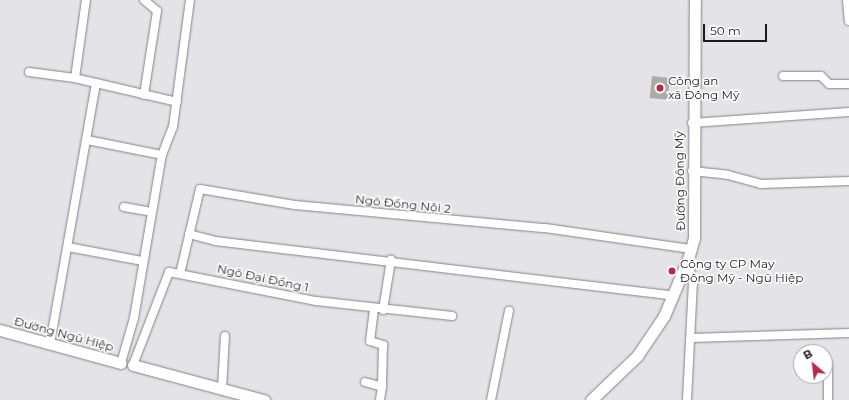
<!DOCTYPE html>
<meta charset="utf-8">
<style>
body{margin:0}
#map{position:relative;width:849px;height:400px;overflow:hidden;background:#e4e3e7;font-family:Montserrat,sans-serif}
div>[style]{position:absolute}
.building>*{inset:0;background:#adaaa8;transform-origin:0 0}
.roads{filter:drop-shadow(0 0 1px #838386) drop-shadow(0 0 1px #838386)}
.minor>*{height:8px;margin:-4px;padding:0 4px;transform-origin:4px;border-radius:4px;background:#fff}
.tertiary>*{height:11px;margin:-5.5px;padding:0 5.5px;transform-origin:5.5px;border-radius:5.5px;background:#fff}
.dots>*{width:11px;height:11px;translate:-50% -50%;box-sizing:border-box;border:2px solid #fff;border-radius:50%}
span{translate:-50% -50%;white-space:nowrap;text-align:center;line-height:1.15;-webkit-text-stroke:3px #fff;paint-order:stroke}
.poi-label{font-size:12px;color:#1b1b1d}
.left{translate:0 -50%;text-align:left}
.street-label{font-size:12px;color:#1b1b1d}
.north{position:absolute;left:793px;top:344px;width:40px;height:40px;box-sizing:border-box;background:#fff;border:1px solid #a4a4a5;border-radius:50%;rotate:332deg;font-size:11px;font-weight:700;line-height:16px;text-align:center;color:#1b1b1d}
.north::after{content:'';display:block;margin:auto;width:14px;height:18px;background:#b92848;clip-path:polygon(50% 0,100% 100%,50% 72%,0 100%)}
.scale{position:absolute;left:703px;top:24px;width:64px;height:18px;box-sizing:border-box;border:2px solid #1b1b1d;border-top:0;padding-left:5px;font-size:12px;line-height:14px;white-space:nowrap;color:#1b1b1d;-webkit-text-stroke:3px #fff;paint-order:stroke}
</style>
<div id="map">
<div class="building">
<i style="left:652px;top:76px;width:18px;height:22px;rotate:6deg"></i>
</div>
<div class="roads">
<div class="minor">
<i style="left:144px;top:0;width:17px;rotate:40deg"></i>
<i style="left:157px;top:11px;width:85px;rotate:98.8deg"></i>
<i style="left:847px;top:0;width:21px;rotate:85deg"></i>
<i style="left:29px;top:72px;width:46px;rotate:7.4deg"></i>
<i style="left:783px;top:76px;width:38px"></i>
<i style="left:821px;top:76px;width:11px;rotate:45deg"></i>
<i style="left:829px;top:84px;width:20px"></i>
<i style="left:96px;top:83px;width:83px;rotate:13.2deg"></i>
<i style="left:692px;top:123px;width:157px;rotate:-4deg"></i>
<i style="left:87px;top:140px;width:76px;rotate:11.3deg"></i>
<i style="left:692px;top:171px;width:36px;rotate:6deg"></i>
<i style="left:728px;top:175px;width:34px;rotate:15deg"></i>
<i style="left:761px;top:184px;width:88px;rotate:-2deg"></i>
<i style="left:124px;top:207px;width:28px;rotate:10deg"></i>
<i style="left:189px;top:234px;width:27px;rotate:15deg"></i>
<i style="left:215px;top:241px;width:461px;rotate:6.8deg"></i>
<i style="left:68px;top:247px;width:75px;rotate:10.7deg"></i>
<i style="left:180px;top:274px;width:87px;rotate:-76.8deg"></i>
<i style="left:200px;top:189px;width:96px;rotate:9.6deg"></i>
<i style="left:295px;top:205px;width:251px;rotate:5.3deg"></i>
<i style="left:545px;top:228px;width:148px;rotate:8.2deg"></i>
<i style="left:374px;top:309px;width:32px;rotate:97deg"></i>
<i style="left:370px;top:341px;width:14px;rotate:17deg"></i>
<i style="left:383px;top:345px;width:42px;rotate:91.4deg"></i>
<i style="left:383px;top:310px;width:51px;rotate:-80.9deg"></i>
<i style="left:692px;top:338px;width:157px;rotate:-1.8deg"></i>
<i style="left:50px;top:344px;width:265px;rotate:-80deg"></i>
<i style="left:96px;top:83px;width:22px;rotate:-167deg"></i>
<i style="left:75px;top:78px;width:79px;rotate:-82deg"></i>
<i style="left:121px;top:363px;width:47px;rotate:-73.9deg"></i>
<i style="left:134px;top:318px;width:165px;rotate:-80.3deg"></i>
<i style="left:162px;top:155px;width:30px;rotate:-69deg"></i>
<i style="left:173px;top:127px;width:128px;rotate:-82.4deg"></i>
<i style="left:828px;top:363px;width:37px;rotate:90deg"></i>
<i style="left:133px;top:365px;width:100px;rotate:-68.8deg"></i>
<i style="left:169px;top:272px;width:150px;rotate:11.2deg"></i>
<i style="left:316px;top:301px;width:137px;rotate:6.3deg"></i>
<i style="left:365px;top:382px;width:18px;rotate:16deg"></i>
<i style="left:382px;top:387px;width:13px;rotate:99deg"></i>
<i style="left:222px;top:389px;width:53px;rotate:-86.8deg"></i>
<i style="left:491px;top:400px;width:91px;rotate:-78.6deg"></i>
<i style="left:687px;top:400px;width:117px;rotate:-87.1deg"></i>
<i style="left:693px;top:283px;width:25px;rotate:-102deg"></i>
</div>
<div class="tertiary">
<i style="left:0;top:330px;width:125px;rotate:15.3deg"></i>
<i style="left:133px;top:365px;width:136px;rotate:15deg"></i>
<i style="left:591px;top:400px;width:64px;rotate:-43.7deg"></i>
<i style="left:637px;top:356px;width:48px;rotate:-56deg"></i>
<i style="left:664px;top:316px;width:62px;rotate:-67.2deg"></i>
<i style="left:688px;top:259px;width:22px;rotate:-74deg"></i>
<i style="left:694px;top:238px;width:238px;rotate:-89.8deg"></i>
</div>
</div>
<div class="dots">
<i style="left:660px;top:88px;background:#b92848"></i>
<i style="left:672px;top:271px;background:#b92848"></i>
</div>
<div class="poi-label">
<span class="left" style="left:668px;top:88px">Công an<br>xã Đông Mỹ</span>
<span class="left" style="left:680px;top:271px">Công ty CP May<br>Đông Mỹ - Ngũ Hiệp</span>
</div>
<div class="street-label">
<span style="left:680px;top:181px;rotate:-91deg">Đường Đông Mỹ</span>
<span style="left:403px;top:204px;rotate:6deg">Ngõ Đồng Nội 2</span>
<span style="left:263px;top:278px;rotate:12deg">Ngõ Đại Đồng 1</span>
<span style="left:64px;top:334px;rotate:15deg">Đường Ngũ Hiệp</span>
</div>
<div class="north">B</div>
<div class="scale">50 m</div>
</div>
